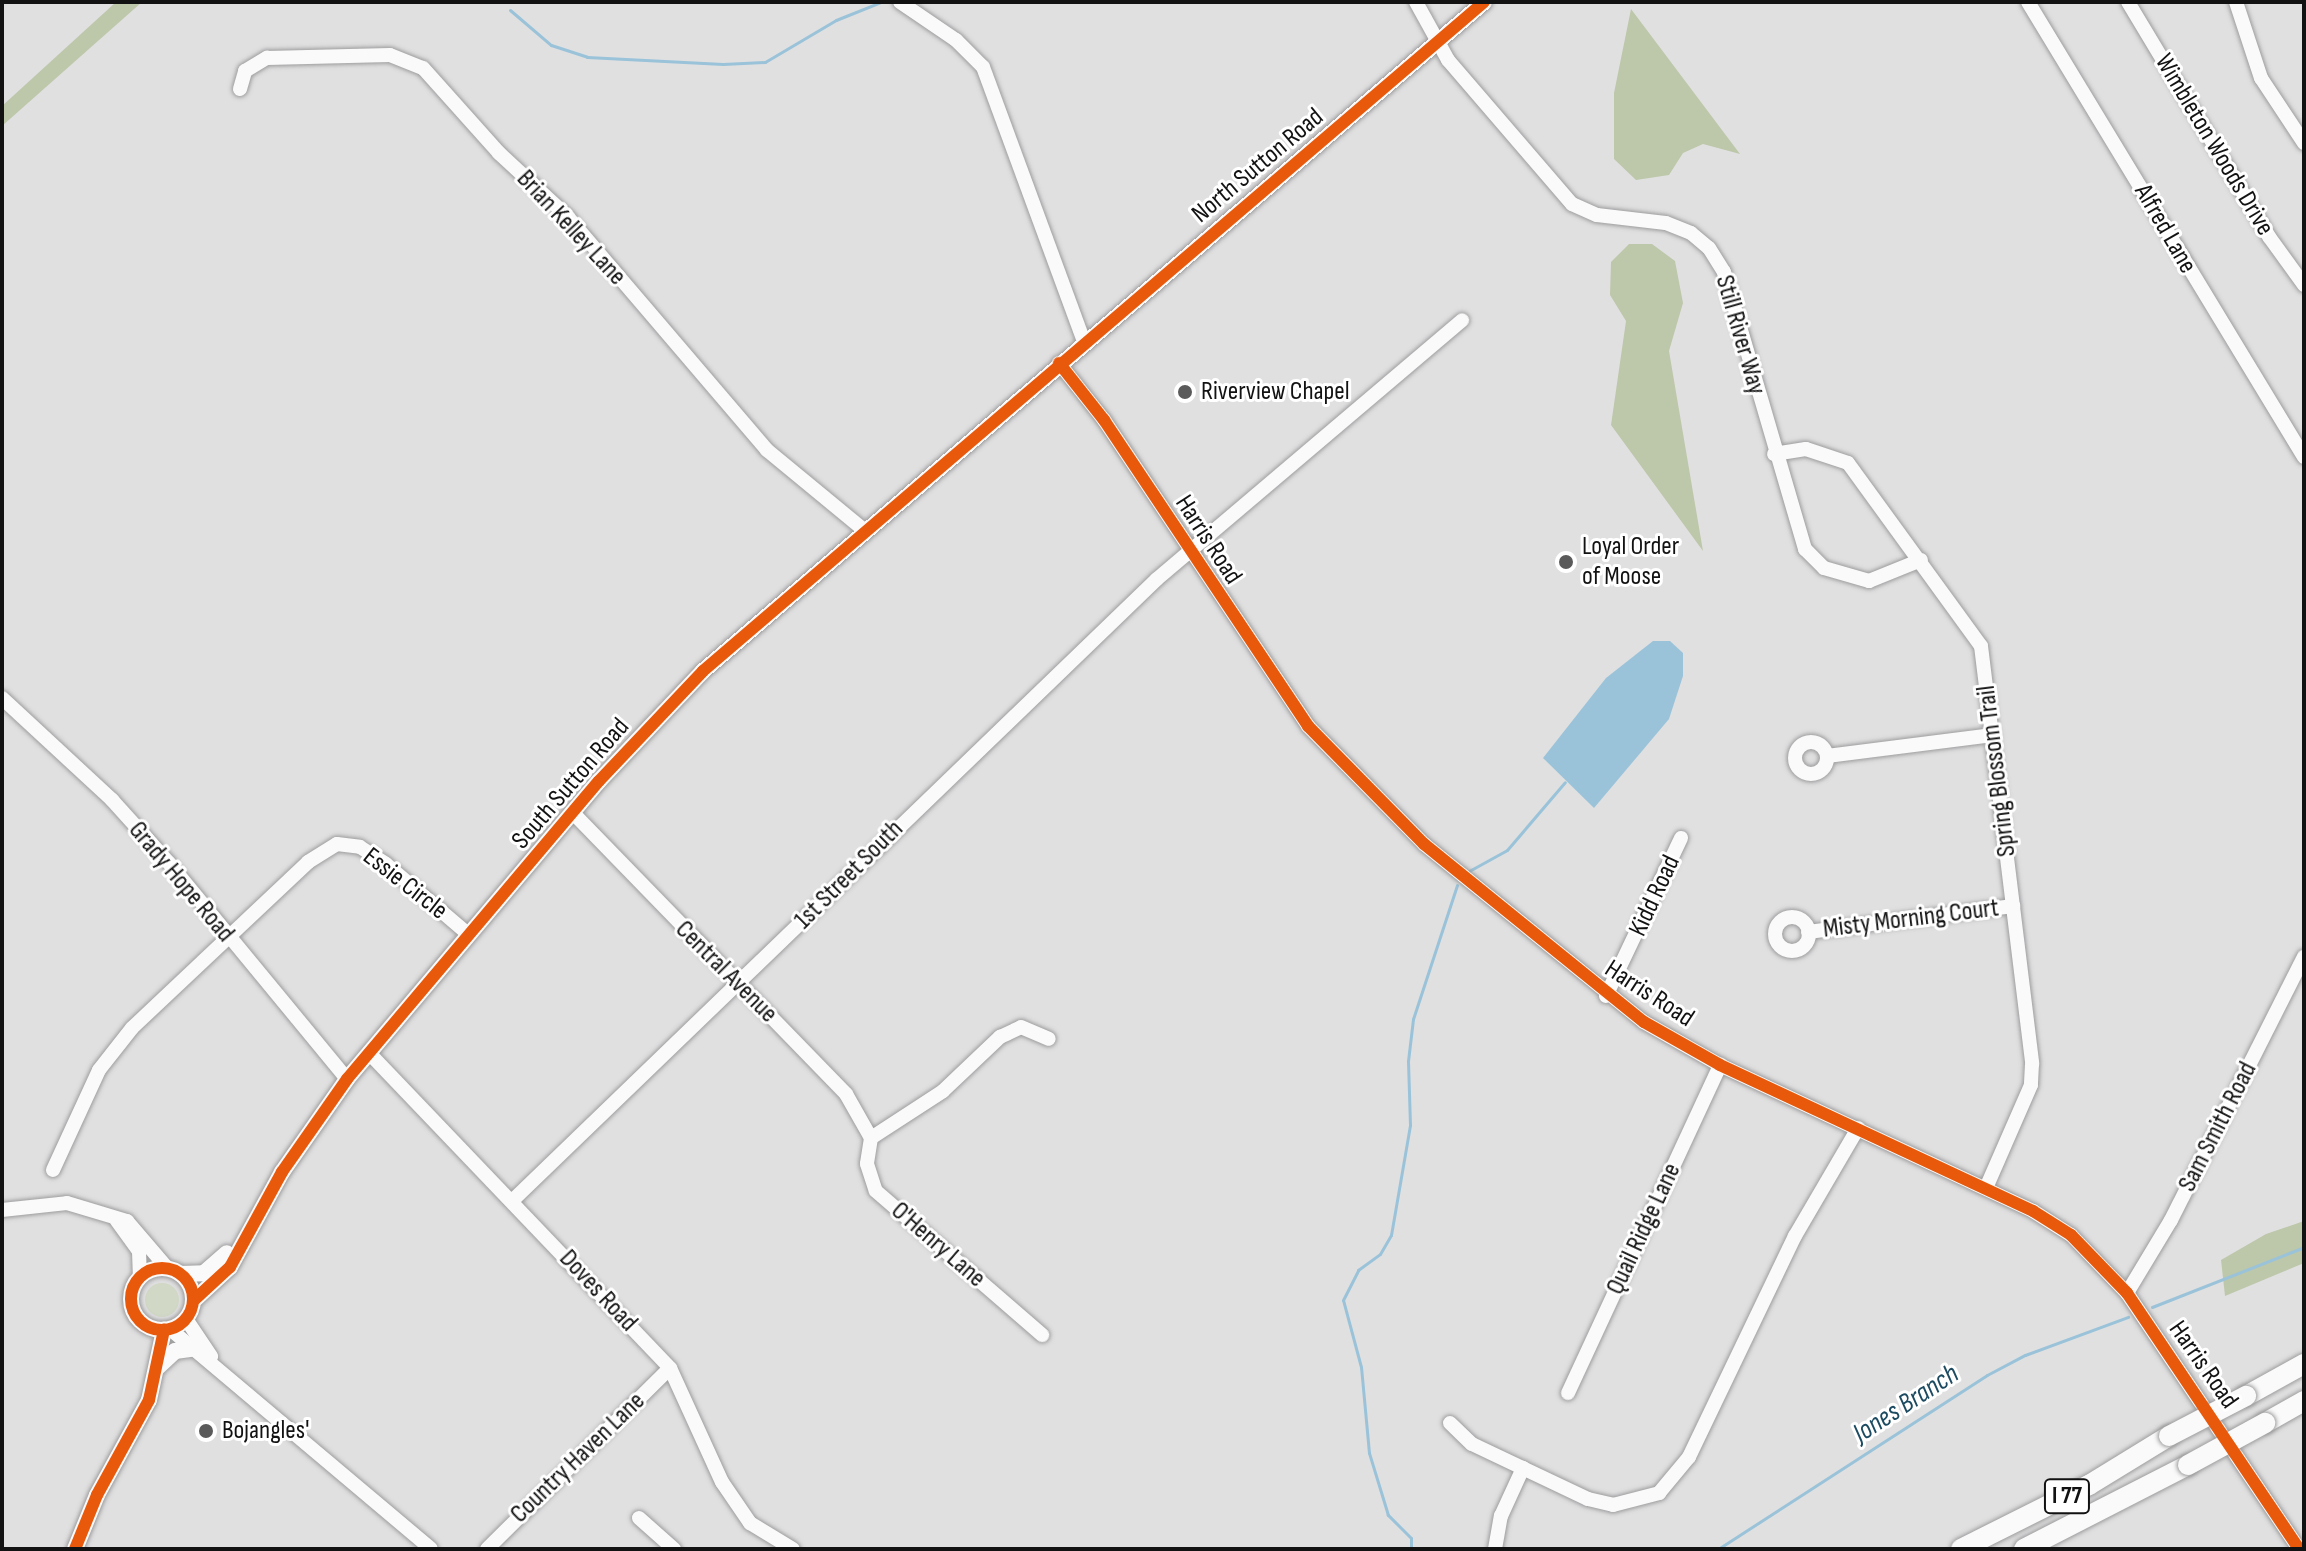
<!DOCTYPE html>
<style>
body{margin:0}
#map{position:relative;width:2306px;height:1551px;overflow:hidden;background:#e0e0e1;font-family:"Sofia Sans Condensed",sans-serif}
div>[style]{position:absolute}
.green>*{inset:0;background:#d1d8c6}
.round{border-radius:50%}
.forest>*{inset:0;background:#bdc7aa}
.water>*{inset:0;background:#9ac3d9}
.stream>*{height:3px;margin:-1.5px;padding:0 1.5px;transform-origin:1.5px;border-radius:1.5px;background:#9ac3d9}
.roads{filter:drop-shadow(0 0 2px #9d9d9e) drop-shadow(0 0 2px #9d9d9e)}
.minor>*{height:14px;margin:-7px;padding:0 7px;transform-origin:7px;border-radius:7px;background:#fafafa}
.minor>.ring{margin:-7px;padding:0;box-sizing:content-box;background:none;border:14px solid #fafafa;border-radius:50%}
.major>*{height:16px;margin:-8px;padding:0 8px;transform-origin:8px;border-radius:8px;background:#fafafa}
.major>.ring{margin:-8px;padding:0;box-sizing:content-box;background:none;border:16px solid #fafafa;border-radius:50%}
.highway>*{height:20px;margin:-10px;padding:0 10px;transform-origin:10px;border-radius:10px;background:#fafafa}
.bridges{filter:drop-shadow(0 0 2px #9d9d9e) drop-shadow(0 0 2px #9d9d9e)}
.highway-bridge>*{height:20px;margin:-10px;padding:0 10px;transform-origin:10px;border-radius:10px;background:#fafafa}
.cycleway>*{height:12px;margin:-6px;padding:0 6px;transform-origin:6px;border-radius:6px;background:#e8590c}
.cycleway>.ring{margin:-6px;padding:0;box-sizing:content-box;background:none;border:12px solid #e8590c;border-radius:50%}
.dots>*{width:22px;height:22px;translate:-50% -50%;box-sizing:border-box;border:4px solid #fff;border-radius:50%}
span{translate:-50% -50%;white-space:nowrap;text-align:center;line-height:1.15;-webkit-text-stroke:6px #fff;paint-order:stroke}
.shield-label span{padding:2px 6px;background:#fff;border:2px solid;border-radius:6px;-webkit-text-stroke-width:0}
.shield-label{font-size:24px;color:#121213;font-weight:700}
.street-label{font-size:26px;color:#121213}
.poi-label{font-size:26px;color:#121213}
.left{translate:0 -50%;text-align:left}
.water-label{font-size:28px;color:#1c4b61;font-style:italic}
.frame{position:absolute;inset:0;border:4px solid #121213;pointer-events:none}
</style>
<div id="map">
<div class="green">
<i class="round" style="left:145px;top:1283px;width:34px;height:34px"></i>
</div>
<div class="forest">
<i style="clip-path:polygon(116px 2px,142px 2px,2px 126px,2px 106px)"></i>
<i style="clip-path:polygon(1631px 9px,1740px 154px,1703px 144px,1683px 153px,1669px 175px,1636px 180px,1614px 159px,1614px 93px)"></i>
<i style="clip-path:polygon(1629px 244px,1652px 244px,1675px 261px,1683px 303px,1669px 351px,1703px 551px,1611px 425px,1626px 321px,1610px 295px,1611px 262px)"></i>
<i style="clip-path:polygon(2304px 1221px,2304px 1263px,2225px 1296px,2221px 1260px,2266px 1234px)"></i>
</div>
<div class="water">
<i style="clip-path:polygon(1653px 641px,1670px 641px,1683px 653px,1683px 676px,1669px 719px,1594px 808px,1543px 758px,1606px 678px)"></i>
</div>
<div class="stream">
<i style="left:510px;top:10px;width:54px;rotate:40.5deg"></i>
<i style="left:551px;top:45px;width:38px;rotate:18deg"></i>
<i style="left:587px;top:57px;width:136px;rotate:2.9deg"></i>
<i style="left:723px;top:64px;width:42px;rotate:-2.7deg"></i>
<i style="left:765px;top:62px;width:82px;rotate:-30.6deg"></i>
<i style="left:836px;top:20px;width:48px;rotate:-21.8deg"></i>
<i style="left:1469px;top:871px;width:43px;rotate:-28.9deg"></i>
<i style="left:1507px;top:850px;width:89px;rotate:-49.5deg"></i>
<i style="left:2152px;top:1307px;width:163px;rotate:-21.5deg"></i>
<i style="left:1411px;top:1549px;width:11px;rotate:-90deg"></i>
<i style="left:1411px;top:1538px;width:33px;rotate:-135deg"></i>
<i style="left:1388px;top:1515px;width:65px;rotate:-107deg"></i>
<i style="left:1369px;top:1453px;width:86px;rotate:-95.3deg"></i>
<i style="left:1361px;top:1367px;width:69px;rotate:-105deg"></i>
<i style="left:1343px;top:1300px;width:34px;rotate:-63deg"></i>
<i style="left:1358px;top:1270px;width:27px;rotate:-36deg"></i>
<i style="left:1380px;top:1254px;width:22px;rotate:-60deg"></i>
<i style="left:1391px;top:1235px;width:112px;rotate:-80.2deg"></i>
<i style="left:1410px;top:1125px;width:64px;rotate:-91.8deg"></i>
<i style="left:1408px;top:1061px;width:42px;rotate:-83.2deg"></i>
<i style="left:1413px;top:1019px;width:141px;rotate:-71.8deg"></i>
<i style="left:1718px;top:1549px;width:320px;rotate:-32.9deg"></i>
<i style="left:1987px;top:1375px;width:43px;rotate:-27.8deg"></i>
<i style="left:2025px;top:1355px;width:110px;rotate:-20.3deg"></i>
</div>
<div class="roads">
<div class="minor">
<i style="left:900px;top:2px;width:68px;rotate:34.2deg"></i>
<i style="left:956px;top:40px;width:38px;rotate:45deg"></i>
<i style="left:983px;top:67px;width:293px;rotate:69.8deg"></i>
<i style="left:1416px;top:2px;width:66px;rotate:61.1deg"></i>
<i style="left:1448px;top:60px;width:190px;rotate:49.3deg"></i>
<i style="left:1572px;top:204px;width:27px;rotate:24deg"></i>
<i style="left:1597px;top:215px;width:69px;rotate:6.6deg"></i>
<i style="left:1666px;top:223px;width:27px;rotate:22deg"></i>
<i style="left:1691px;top:233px;width:23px;rotate:40deg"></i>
<i style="left:1709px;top:248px;width:28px;rotate:58deg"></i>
<i style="left:1724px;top:272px;width:289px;rotate:73.7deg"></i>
<i style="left:1805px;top:549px;width:27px;rotate:45deg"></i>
<i style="left:1824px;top:568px;width:47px;rotate:16.1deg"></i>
<i style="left:1869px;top:581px;width:56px;rotate:-22deg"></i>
<i style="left:2028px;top:2px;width:532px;rotate:58.76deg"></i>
<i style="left:2128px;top:2px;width:275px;rotate:59deg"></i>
<i style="left:2270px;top:238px;width:58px;rotate:54.1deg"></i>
<i style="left:2236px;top:2px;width:80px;rotate:71.8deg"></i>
<i style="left:2261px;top:78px;width:78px;rotate:56.5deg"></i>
<i style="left:240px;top:89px;width:19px;rotate:-74deg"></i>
<i style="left:245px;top:71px;width:26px;rotate:-31deg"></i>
<i style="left:267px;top:58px;width:123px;rotate:-1.4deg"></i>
<i style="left:390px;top:55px;width:35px;rotate:22deg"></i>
<i style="left:423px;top:68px;width:114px;rotate:48.2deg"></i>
<i style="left:499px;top:153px;width:94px;rotate:42.8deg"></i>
<i style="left:568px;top:217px;width:306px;rotate:49.5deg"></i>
<i style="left:767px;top:450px;width:124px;rotate:39.5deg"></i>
<i style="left:1059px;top:363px;width:73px;rotate:51.7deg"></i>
<i style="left:1104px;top:420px;width:368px;rotate:56.3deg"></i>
<i style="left:1308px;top:726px;width:165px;rotate:45.5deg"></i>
<i style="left:1424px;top:844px;width:283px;rotate:39deg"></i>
<i style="left:1644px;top:1022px;width:87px;rotate:29.5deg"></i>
<i style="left:1720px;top:1065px;width:345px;rotate:25deg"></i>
<i style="left:2033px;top:1211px;width:45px;rotate:32.3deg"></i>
<i style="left:2071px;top:1235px;width:81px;rotate:46deg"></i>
<i style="left:2127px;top:1293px;width:308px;rotate:56.1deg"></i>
<i style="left:1774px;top:454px;width:32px;rotate:-9deg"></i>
<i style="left:1806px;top:449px;width:44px;rotate:18.4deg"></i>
<i style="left:1848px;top:463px;width:226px;rotate:54deg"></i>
<i style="left:1981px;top:646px;width:421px;rotate:83deg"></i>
<i style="left:2032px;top:1064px;width:21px;rotate:93deg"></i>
<i style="left:2031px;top:1085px;width:112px;rotate:113.6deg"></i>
<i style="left:2px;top:698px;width:150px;rotate:42.8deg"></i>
<i style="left:112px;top:800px;width:85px;rotate:47.9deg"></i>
<i style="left:169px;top:863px;width:280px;rotate:50.5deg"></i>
<i class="ring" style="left:1795px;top:742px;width:18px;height:18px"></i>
<i style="left:1827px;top:756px;width:167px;rotate:-7.2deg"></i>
<i style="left:572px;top:812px;width:393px;rotate:45.8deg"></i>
<i style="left:846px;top:1094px;width:51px;rotate:60.4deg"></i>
<i style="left:871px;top:1138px;width:26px;rotate:99deg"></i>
<i style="left:867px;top:1164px;width:28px;rotate:72deg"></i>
<i style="left:876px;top:1191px;width:220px;rotate:40.9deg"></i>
<i class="ring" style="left:1775px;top:917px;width:20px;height:20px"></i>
<i style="left:1808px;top:932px;width:207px;rotate:-7.2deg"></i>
<i style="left:1606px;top:996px;width:175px;rotate:-64.6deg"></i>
<i style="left:369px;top:1053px;width:436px;rotate:46.3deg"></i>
<i style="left:670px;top:1368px;width:125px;rotate:65.5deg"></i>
<i style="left:722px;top:1482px;width:50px;rotate:55.7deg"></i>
<i style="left:750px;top:1523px;width:50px;rotate:31.2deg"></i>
<i style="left:871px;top:1138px;width:86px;rotate:-33.1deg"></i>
<i style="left:943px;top:1091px;width:79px;rotate:-43.5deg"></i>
<i style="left:1000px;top:1037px;width:23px;rotate:-25deg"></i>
<i style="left:1021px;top:1027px;width:30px;rotate:23deg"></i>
<i style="left:53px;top:1170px;width:110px;rotate:-65.3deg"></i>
<i style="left:99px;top:1070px;width:53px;rotate:-51.8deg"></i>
<i style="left:132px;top:1028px;width:242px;rotate:-43.3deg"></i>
<i style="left:308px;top:862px;width:34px;rotate:-32deg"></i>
<i style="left:337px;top:844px;width:23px;rotate:7deg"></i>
<i style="left:360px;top:847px;width:31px;rotate:33deg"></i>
<i style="left:386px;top:864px;width:109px;rotate:40.5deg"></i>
<i style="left:512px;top:1201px;width:896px;rotate:-43.96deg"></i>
<i style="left:1157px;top:579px;width:400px;rotate:-40.3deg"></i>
<i style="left:2px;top:1210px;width:65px;rotate:-6.1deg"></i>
<i style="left:67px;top:1203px;width:63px;rotate:16.7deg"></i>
<i style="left:127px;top:1221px;width:63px;rotate:49.5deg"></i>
<i style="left:117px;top:1221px;width:37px;rotate:54deg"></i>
<i style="left:139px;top:1251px;width:27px;rotate:88deg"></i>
<i style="left:2127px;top:1293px;width:85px;rotate:-58.9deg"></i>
<i style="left:2171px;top:1220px;width:295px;rotate:-63.2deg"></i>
<i style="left:186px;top:1319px;width:45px;rotate:56deg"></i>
<i style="left:170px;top:1329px;width:341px;rotate:40.1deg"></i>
<i style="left:1568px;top:1393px;width:362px;rotate:-65.1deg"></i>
<i style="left:1450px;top:1423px;width:30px;rotate:44deg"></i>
<i style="left:1472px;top:1444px;width:128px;rotate:25.4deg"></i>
<i style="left:1588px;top:1499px;width:26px;rotate:13deg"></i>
<i style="left:1613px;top:1505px;width:48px;rotate:-14.6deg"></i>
<i style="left:1659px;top:1493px;width:47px;rotate:-50.2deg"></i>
<i style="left:1689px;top:1457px;width:245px;rotate:-64.4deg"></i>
<i style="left:1795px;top:1236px;width:125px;rotate:-59.7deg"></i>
<i style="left:639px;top:1518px;width:47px;rotate:41.5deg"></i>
<i style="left:487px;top:1549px;width:257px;rotate:-44.7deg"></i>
<i style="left:1495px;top:1549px;width:34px;rotate:-80deg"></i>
<i style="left:1501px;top:1516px;width:53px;rotate:-65.4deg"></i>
</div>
<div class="major">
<i class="ring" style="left:131px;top:1268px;width:46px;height:46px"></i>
<i style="left:180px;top:1274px;width:24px;rotate:-2deg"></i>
<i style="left:204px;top:1273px;width:30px;rotate:-41deg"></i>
<i style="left:193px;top:1301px;width:50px;rotate:-42.6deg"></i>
<i style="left:230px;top:1267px;width:108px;rotate:-61.3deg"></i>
<i style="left:282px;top:1172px;width:113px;rotate:-55deg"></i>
<i style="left:347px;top:1079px;width:390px;rotate:-49.8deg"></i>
<i style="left:599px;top:781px;width:151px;rotate:-46.6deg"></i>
<i style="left:703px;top:671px;width:1028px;rotate:-40.58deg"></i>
<i style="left:157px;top:1368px;width:25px;rotate:-43deg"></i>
<i style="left:175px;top:1351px;width:17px;rotate:-7deg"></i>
<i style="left:75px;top:1549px;width:58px;rotate:-67.8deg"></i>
<i style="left:97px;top:1495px;width:108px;rotate:-61.3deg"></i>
<i style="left:149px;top:1400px;width:72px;rotate:-77.9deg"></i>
</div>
<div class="highway">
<i style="left:2246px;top:1396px;width:66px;rotate:-28.9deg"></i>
<i style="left:2265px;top:1423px;width:45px;rotate:-29.4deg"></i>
<i style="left:1961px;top:1549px;width:143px;rotate:-26.6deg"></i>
<i style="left:2089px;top:1485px;width:94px;rotate:-31.5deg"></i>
<i style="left:2024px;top:1549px;width:184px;rotate:-27.1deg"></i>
</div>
</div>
<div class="bridges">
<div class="highway-bridge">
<i style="left:2169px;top:1436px;width:87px;rotate:-27.5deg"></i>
<i style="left:2188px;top:1465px;width:88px;rotate:-28.6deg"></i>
</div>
</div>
<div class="cycleway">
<i style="left:1059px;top:363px;width:73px;rotate:51.7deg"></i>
<i style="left:1104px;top:420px;width:368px;rotate:56.3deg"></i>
<i style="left:1308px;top:726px;width:165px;rotate:45.5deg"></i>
<i style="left:1424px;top:844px;width:283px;rotate:39deg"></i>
<i style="left:1644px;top:1022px;width:87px;rotate:29.5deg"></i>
<i style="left:1720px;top:1065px;width:345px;rotate:25deg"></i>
<i style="left:2033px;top:1211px;width:45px;rotate:32.3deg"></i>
<i style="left:2071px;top:1235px;width:81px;rotate:46deg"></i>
<i style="left:2127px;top:1293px;width:308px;rotate:56.1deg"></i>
<i class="ring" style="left:131px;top:1268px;width:50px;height:50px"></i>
<i style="left:193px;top:1301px;width:50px;rotate:-42.6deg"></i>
<i style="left:230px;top:1267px;width:108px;rotate:-61.3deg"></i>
<i style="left:282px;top:1172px;width:113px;rotate:-55deg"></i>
<i style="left:347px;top:1079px;width:390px;rotate:-49.8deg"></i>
<i style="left:599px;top:781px;width:151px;rotate:-46.6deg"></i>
<i style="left:703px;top:671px;width:1028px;rotate:-40.58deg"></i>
<i style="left:75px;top:1549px;width:58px;rotate:-67.8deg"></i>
<i style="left:97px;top:1495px;width:108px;rotate:-61.3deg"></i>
<i style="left:149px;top:1400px;width:72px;rotate:-77.9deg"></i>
</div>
<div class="dots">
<i style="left:1185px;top:392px;background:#5a5a5b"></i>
<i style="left:1566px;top:562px;background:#5a5a5b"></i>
<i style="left:206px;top:1431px;background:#5a5a5b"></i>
</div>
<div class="shield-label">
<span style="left:2067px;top:1496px">I 77</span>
</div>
<div class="street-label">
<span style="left:2214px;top:145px;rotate:59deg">Wimbleton Woods Drive</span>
<span style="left:1258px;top:166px;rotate:-40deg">North Sutton Road</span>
<span style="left:571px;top:228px;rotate:47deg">Brian Kelley Lane</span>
<span style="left:2165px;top:229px;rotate:60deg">Alfred Lane</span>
<span style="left:1740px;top:335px;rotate:74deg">Still River Way</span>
<span style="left:1208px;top:540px;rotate:57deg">Harris Road</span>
<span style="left:1997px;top:771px;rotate:-97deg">Spring Blossom Trail</span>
<span style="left:571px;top:784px;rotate:-49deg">South Sutton Road</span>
<span style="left:849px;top:875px;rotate:-45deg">1st Street South</span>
<span style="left:181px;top:882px;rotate:50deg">Grady Hope Road</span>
<span style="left:405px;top:884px;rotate:38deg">Essie Circle</span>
<span style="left:1655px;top:896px;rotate:-65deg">Kidd Road</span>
<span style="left:1911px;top:919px;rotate:-7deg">Misty Morning Court</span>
<span style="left:726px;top:972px;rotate:45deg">Central Avenue</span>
<span style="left:1649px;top:994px;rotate:33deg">Harris Road</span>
<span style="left:2218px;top:1127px;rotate:-63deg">Sam Smith Road</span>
<span style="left:1644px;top:1229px;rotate:-65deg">Quail Ridge Lane</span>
<span style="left:938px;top:1245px;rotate:41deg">O'Henry Lane</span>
<span style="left:598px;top:1291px;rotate:47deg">Doves Road</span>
<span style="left:2203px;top:1365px;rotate:55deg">Harris Road</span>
<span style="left:578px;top:1458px;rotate:-44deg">Country Haven Lane</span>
</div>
<div class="poi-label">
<span class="left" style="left:1201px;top:392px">Riverview Chapel</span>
<span class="left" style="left:1582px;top:562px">Loyal Order<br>of Moose</span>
<span class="left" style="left:222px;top:1431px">Bojangles'</span>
</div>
<div class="water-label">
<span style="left:1906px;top:1404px;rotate:-33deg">Jones Branch</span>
</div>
<div class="frame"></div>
</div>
